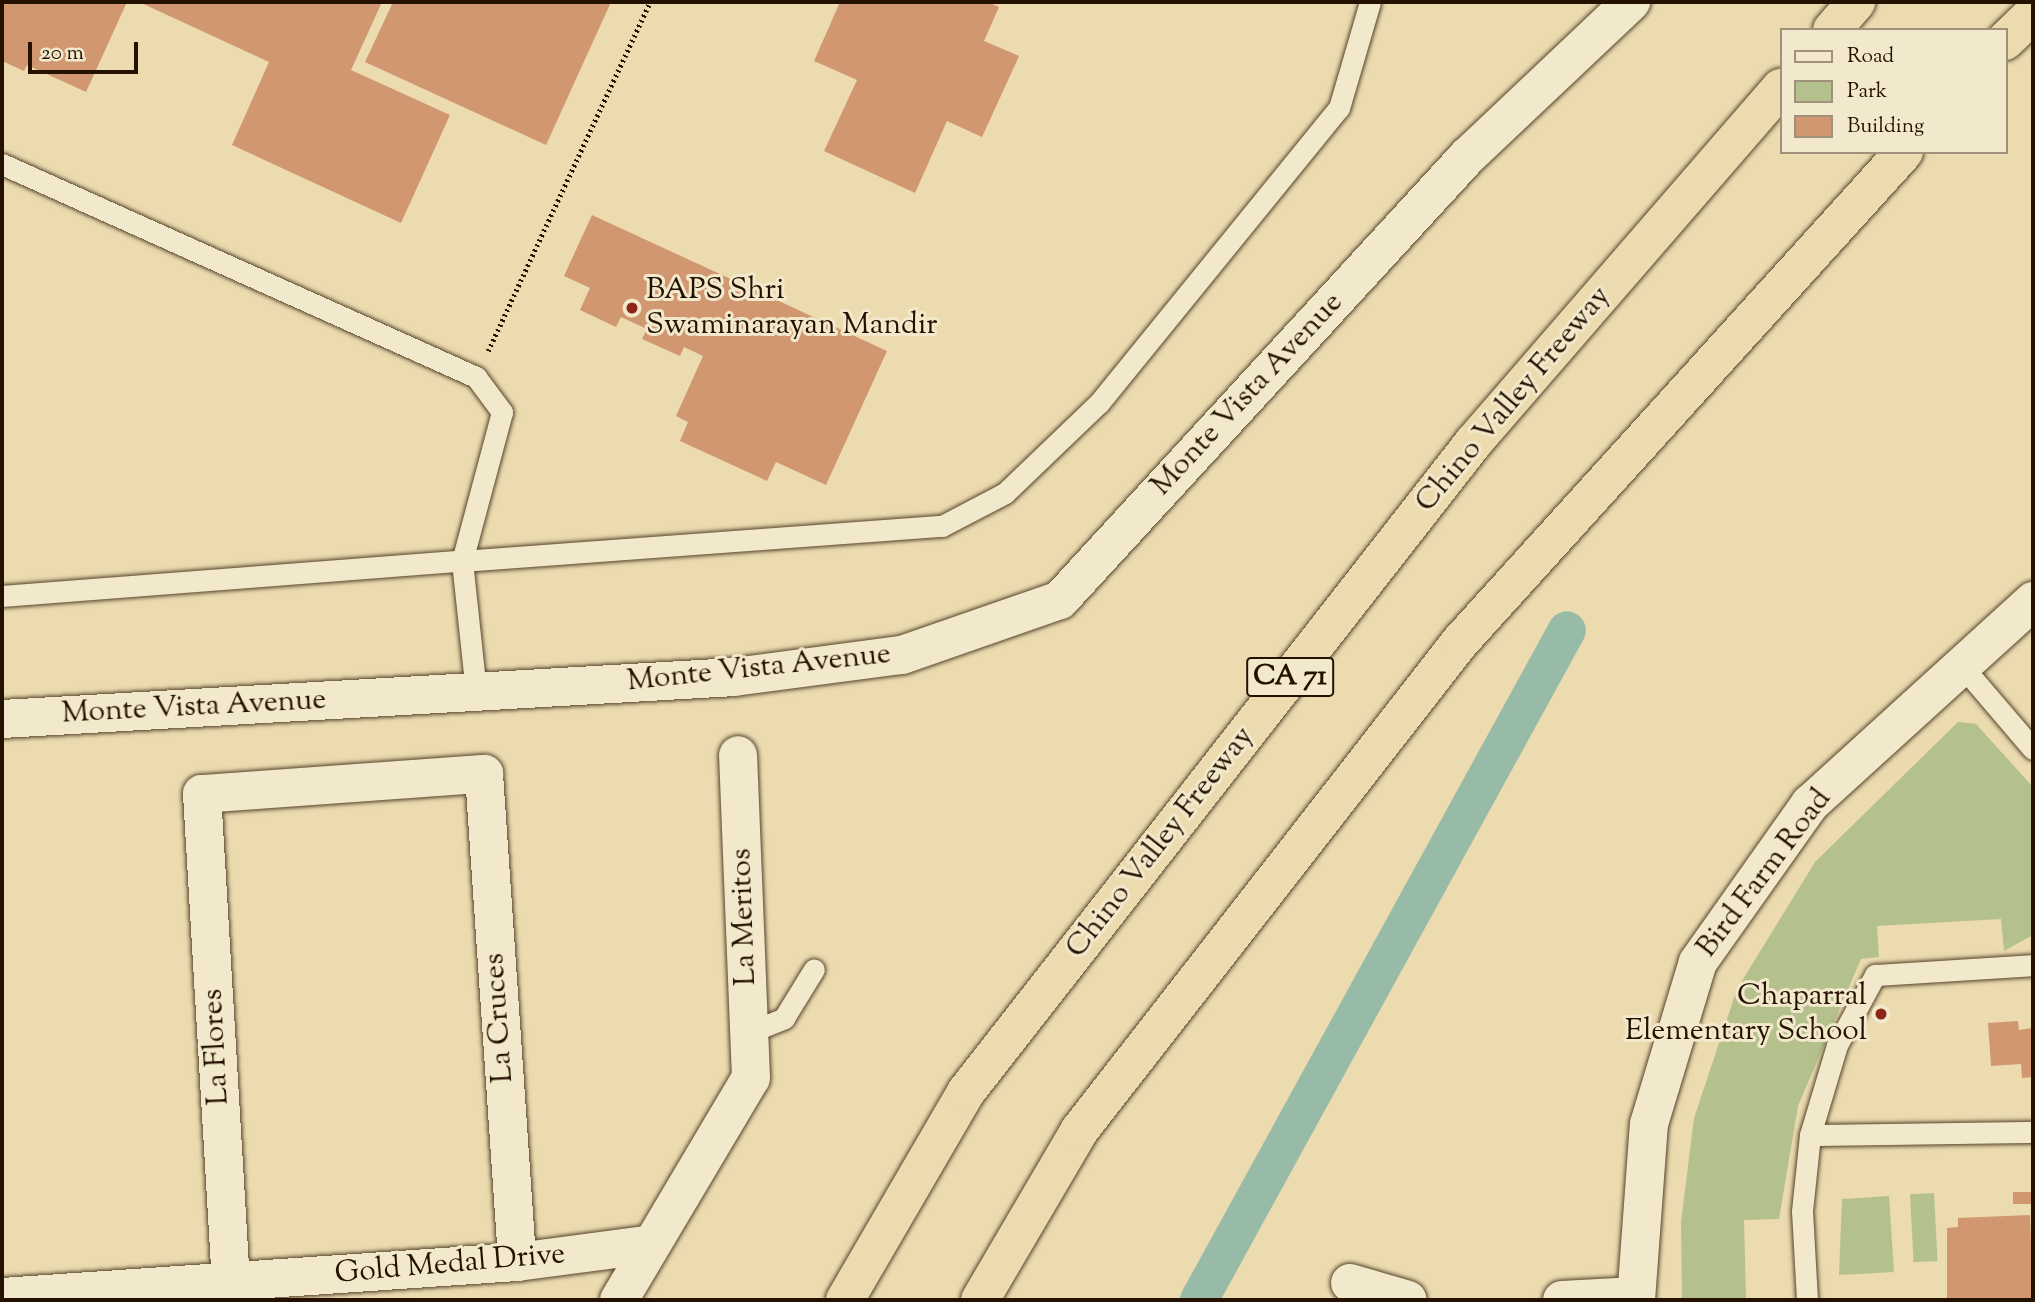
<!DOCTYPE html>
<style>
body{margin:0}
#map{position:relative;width:2035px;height:1302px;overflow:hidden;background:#ebdbaf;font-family:"Sorts Mill Goudy",serif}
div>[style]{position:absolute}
.green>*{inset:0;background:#b5c18c;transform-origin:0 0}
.canal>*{height:38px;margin:-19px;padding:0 19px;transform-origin:19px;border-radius:19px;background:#98bba8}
.building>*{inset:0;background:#d19771;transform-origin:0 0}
.path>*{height:4.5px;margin-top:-2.25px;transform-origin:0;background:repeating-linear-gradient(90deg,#251100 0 2px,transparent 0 5.5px)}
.roads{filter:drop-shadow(0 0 2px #56442c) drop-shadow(0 0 2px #56442c)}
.service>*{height:21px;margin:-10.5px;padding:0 10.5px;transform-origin:10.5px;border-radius:10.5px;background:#f2e8cb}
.minor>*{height:38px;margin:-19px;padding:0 19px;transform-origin:19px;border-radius:19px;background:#f2e8cb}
.motorway>*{height:38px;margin:-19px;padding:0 19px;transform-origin:19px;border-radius:19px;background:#ebdbaf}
.dots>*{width:19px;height:19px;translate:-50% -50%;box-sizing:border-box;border:4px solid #f2e8cb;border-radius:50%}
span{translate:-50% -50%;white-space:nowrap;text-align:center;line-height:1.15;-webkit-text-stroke:6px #f2e8cb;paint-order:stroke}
.shield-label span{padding:2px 5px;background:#f2e8cb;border:2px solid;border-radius:5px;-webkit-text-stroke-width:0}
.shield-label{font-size:28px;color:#251100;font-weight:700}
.poi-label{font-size:30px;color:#251100}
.left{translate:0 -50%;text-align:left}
.right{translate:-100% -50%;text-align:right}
.street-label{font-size:30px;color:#251100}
.frame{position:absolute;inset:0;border:4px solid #251100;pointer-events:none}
.legend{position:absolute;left:1780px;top:28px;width:228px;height:126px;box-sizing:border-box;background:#f2e8cb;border:2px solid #a0927a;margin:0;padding:9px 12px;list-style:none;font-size:21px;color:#251100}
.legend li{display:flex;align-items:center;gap:14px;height:35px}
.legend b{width:35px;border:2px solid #a0927a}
.scale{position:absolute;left:28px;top:42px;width:110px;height:32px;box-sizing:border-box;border:4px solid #251100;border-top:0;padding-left:9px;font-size:21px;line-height:24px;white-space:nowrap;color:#251100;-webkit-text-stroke:5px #f2e8cb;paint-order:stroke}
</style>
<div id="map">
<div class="green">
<i style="clip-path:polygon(1958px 722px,1976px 724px,2033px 787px,2033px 935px,2004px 951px,2001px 919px,1877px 926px,1879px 957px,1861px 959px,1798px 1106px,1779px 1219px,1744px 1220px,1746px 1300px,1682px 1300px,1681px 1222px,1694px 1118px,1737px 989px,1815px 862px)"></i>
<i style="left:1934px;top:1193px;width:68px;height:24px;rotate:87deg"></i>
<i style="clip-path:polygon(1889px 1196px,1894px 1272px,1839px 1275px,1842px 1199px)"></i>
</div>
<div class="canal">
<i style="left:1199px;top:1300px;width:764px;rotate:-61.22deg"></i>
</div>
<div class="building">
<i style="clip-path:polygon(2px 2px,127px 2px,86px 92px,27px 65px,24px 71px,2px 61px)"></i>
<i style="clip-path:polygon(139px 2px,382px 2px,351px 70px,450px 115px,401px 223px,232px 145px,269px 62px)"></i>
<i style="clip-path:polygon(393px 2px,611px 2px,546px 145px,365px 62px)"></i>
<i style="clip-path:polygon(840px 2px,988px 2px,999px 7px,984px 41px,1019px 56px,982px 137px,947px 121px,915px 193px,824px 151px,857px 80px,814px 61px)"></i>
<i style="clip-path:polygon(592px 215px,887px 351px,826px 485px,776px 462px,767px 481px,680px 441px,688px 422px,676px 416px,703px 356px,684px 347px,680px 356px,642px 339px,647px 329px,621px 317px,616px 327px,580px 310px,590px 288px,564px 276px)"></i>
<i style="clip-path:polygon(2018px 1021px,2019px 1030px,2033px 1028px,2033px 1077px,2022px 1078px,2021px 1064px,1991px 1066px,1988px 1023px)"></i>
<i style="left:2033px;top:1192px;width:12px;height:20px;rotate:90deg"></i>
<i style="clip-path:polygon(2030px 1215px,2033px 1300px,1947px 1300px,1947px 1228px,1958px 1227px,1958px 1218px)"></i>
</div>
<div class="path">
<i style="left:488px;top:351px;width:385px;rotate:-65.1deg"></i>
</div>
<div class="roads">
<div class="service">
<i style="left:2px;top:164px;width:520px;rotate:24.2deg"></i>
<i style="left:476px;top:377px;width:44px;rotate:53.4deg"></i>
<i style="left:502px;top:412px;width:154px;rotate:105deg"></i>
<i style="left:462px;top:561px;width:481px;rotate:-4.2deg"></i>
<i style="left:942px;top:526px;width:71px;rotate:-27.6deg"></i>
<i style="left:1005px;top:493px;width:130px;rotate:-43.8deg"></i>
<i style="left:1099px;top:403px;width:380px;rotate:-50.9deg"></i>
<i style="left:1339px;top:108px;width:110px;rotate:-73.7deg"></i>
<i style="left:2px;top:596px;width:461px;rotate:-4.4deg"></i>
<i style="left:462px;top:561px;width:132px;rotate:83.9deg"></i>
<i style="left:1962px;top:666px;width:109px;rotate:49.5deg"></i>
<i style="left:750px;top:1032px;width:37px;rotate:-22deg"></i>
<i style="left:784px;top:1018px;width:57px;rotate:-58.5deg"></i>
<i style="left:1810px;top:1135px;width:94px;rotate:-73.3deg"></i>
<i style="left:1837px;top:1045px;width:80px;rotate:-61.5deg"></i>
<i style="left:1875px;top:975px;width:158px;rotate:-3.6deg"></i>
<i style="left:1807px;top:1300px;width:89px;rotate:-93.2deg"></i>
<i style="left:1802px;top:1211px;width:76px;rotate:-84deg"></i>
<i style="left:1810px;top:1135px;width:223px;rotate:-0.8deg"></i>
</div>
<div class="minor">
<i style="left:2px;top:719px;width:733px;rotate:-3.28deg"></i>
<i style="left:734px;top:677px;width:169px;rotate:-7.5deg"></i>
<i style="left:902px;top:655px;width:167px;rotate:-19.2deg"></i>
<i style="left:1060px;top:600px;width:602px;rotate:-47.43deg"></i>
<i style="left:1467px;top:157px;width:226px;rotate:-43.4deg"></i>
<i style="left:1350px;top:1283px;width:60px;rotate:16.3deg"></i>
<i style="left:2px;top:1297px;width:516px;rotate:-3.89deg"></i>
<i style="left:517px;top:1262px;width:131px;rotate:-7.5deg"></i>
<i style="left:232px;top:1300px;width:507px;rotate:-93.39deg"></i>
<i style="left:202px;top:794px;width:283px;rotate:-4.1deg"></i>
<i style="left:484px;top:774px;width:489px;rotate:86.1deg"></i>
<i style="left:619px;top:1300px;width:258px;rotate:-59.3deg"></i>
<i style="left:751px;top:1078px;width:323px;rotate:-92.3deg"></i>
<i style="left:1562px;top:1300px;width:74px;rotate:-3.1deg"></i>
<i style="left:1636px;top:1300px;width:176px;rotate:-85.8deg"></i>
<i style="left:1649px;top:1124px;width:169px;rotate:-73.2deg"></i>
<i style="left:1698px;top:962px;width:194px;rotate:-54.7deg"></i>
<i style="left:1810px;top:804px;width:302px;rotate:-42.3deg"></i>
</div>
<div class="motorway">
<i style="left:1832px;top:30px;width:37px;rotate:-49deg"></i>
<i style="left:2005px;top:41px;width:39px;rotate:-44deg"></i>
<i style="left:845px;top:1300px;width:241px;rotate:-59.8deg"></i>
<i style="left:966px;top:1092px;width:824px;rotate:-52deg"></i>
<i style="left:1473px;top:443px;width:470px;rotate:-49.1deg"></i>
<i style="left:980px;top:1300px;width:196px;rotate:-59.6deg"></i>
<i style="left:1079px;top:1131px;width:620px;rotate:-52.08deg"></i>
<i style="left:1460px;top:642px;width:661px;rotate:-47.82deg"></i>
</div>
</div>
<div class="dots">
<i style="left:632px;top:308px;background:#8f2418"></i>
<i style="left:1881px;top:1014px;background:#8f2418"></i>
</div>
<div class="shield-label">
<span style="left:1290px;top:677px">CA 71</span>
</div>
<div class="poi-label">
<span class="left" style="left:646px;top:308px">BAPS Shri<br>Swaminarayan Mandir</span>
<span class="right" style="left:1867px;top:1014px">Chaparral<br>Elementary School</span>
</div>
<div class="street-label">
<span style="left:1248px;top:395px;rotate:-47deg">Monte Vista Avenue</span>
<span style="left:1514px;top:400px;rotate:-50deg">Chino Valley Freeway</span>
<span style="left:759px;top:669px;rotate:-6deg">Monte Vista Avenue</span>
<span style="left:194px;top:708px;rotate:-3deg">Monte Vista Avenue</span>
<span style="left:1161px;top:843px;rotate:-52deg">Chino Valley Freeway</span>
<span style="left:1765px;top:874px;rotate:-53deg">Bird Farm Road</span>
<span style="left:745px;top:917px;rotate:-92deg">La Meritos</span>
<span style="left:500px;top:1018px;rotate:-94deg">La Cruces</span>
<span style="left:217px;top:1047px;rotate:-93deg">La Flores</span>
<span style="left:450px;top:1265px;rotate:-5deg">Gold Medal Drive</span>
</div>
<div class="frame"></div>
<ul class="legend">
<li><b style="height:9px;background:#f2e8cb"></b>Road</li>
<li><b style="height:19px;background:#b5c18c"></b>Park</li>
<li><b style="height:19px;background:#d19771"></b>Building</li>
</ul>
<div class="scale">20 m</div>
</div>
